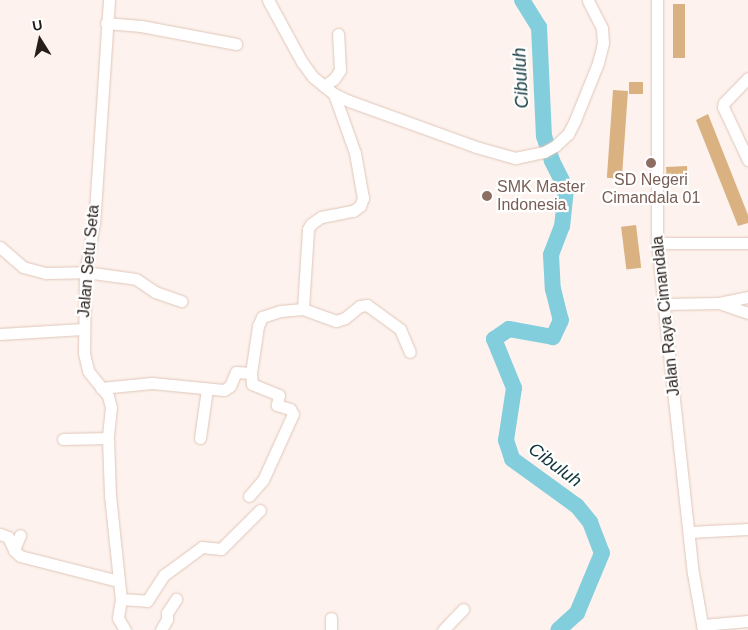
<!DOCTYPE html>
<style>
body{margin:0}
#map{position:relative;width:748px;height:630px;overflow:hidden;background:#fdf2ed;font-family:Arial,sans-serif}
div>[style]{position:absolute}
.river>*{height:16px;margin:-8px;padding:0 8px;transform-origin:8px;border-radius:8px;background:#82cedd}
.building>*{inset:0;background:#dab282;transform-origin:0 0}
.roads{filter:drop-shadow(0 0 1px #e0c6b9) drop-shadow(0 0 1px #e0c6b9)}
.minor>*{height:11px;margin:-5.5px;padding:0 5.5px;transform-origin:5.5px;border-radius:5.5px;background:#fff}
.dots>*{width:14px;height:14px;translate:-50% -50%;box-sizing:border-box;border:2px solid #fff;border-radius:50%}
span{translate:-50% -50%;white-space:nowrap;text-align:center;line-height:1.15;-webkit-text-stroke:4.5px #fff;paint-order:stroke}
.education-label{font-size:16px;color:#785e54}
.left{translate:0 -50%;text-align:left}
.street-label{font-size:16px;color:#271d19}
.water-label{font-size:18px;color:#0f353b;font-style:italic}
.north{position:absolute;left:15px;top:15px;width:50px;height:50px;-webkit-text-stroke:4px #fff;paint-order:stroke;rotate:350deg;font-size:14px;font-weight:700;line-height:20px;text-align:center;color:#271d19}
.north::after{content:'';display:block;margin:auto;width:18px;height:22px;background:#271d19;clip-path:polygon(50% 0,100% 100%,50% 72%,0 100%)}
</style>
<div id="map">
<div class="river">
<i style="left:522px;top:0;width:32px;rotate:58deg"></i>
<i style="left:539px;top:27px;width:109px;rotate:87.4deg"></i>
<i style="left:544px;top:136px;width:26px;rotate:72deg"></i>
<i style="left:552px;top:161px;width:31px;rotate:63deg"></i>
<i style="left:566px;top:189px;width:37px;rotate:96deg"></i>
<i style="left:562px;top:226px;width:31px;rotate:111deg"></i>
<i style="left:551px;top:255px;width:34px;rotate:87deg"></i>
<i style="left:553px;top:289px;width:32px;rotate:76deg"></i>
<i style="left:561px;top:320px;width:19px;rotate:115deg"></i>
<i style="left:553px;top:337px;width:45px;rotate:-169.7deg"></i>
<i style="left:509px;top:329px;width:18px;rotate:146deg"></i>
<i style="left:494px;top:339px;width:53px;rotate:67.8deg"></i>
<i style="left:514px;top:388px;width:53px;rotate:98.7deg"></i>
<i style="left:506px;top:440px;width:20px;rotate:72deg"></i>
<i style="left:512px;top:459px;width:80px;rotate:35.9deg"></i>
<i style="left:577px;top:506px;width:21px;rotate:51deg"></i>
<i style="left:590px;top:522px;width:33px;rotate:69deg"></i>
<i style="left:602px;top:553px;width:65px;rotate:112.6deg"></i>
<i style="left:577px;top:613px;width:25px;rotate:138deg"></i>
</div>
<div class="building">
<i style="left:673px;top:4px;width:12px;height:54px"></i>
<i style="left:643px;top:82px;width:12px;height:14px;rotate:90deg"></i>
<i style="left:613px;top:90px;width:15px;height:88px;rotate:4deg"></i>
<i style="clip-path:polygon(708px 114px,748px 215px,748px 223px,738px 226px,696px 120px)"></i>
<i style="left:687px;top:166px;width:20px;height:21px;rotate:87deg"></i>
<i style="left:636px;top:225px;width:43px;height:15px;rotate:83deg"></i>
</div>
<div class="roads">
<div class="minor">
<i style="left:109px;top:0;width:224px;rotate:93.8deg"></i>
<i style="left:94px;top:223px;width:50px;rotate:100.4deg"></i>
<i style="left:85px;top:272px;width:81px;rotate:90.7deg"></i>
<i style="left:84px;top:353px;width:18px;rotate:77deg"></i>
<i style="left:88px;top:371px;width:32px;rotate:51deg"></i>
<i style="left:108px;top:396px;width:11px;rotate:75deg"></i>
<i style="left:111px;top:407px;width:31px;rotate:96deg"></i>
<i style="left:108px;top:438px;width:57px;rotate:88deg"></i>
<i style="left:110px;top:495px;width:105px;rotate:84deg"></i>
<i style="left:121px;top:599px;width:19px;rotate:99deg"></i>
<i style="left:118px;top:618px;width:14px;rotate:60deg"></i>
<i style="left:268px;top:0;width:71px;rotate:61.3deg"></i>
<i style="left:302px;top:62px;width:19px;rotate:54deg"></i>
<i style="left:313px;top:77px;width:27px;rotate:39deg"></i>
<i style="left:334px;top:94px;width:17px;rotate:25deg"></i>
<i style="left:349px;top:101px;width:135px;rotate:19.9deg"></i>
<i style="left:476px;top:147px;width:41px;rotate:15.8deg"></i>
<i style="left:515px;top:158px;width:30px;rotate:-12deg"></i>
<i style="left:544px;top:152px;width:13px;rotate:-29deg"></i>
<i style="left:555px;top:146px;width:18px;rotate:-43deg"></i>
<i style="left:568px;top:134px;width:16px;rotate:-63deg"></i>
<i style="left:575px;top:120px;width:61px;rotate:-68deg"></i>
<i style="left:598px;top:63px;width:21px;rotate:-76deg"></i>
<i style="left:603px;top:43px;width:15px;rotate:-94deg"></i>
<i style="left:602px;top:28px;width:31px;rotate:-117deg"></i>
<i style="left:657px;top:0;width:243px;rotate:90deg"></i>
<i style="left:657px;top:243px;width:332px;rotate:83.8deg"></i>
<i style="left:693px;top:573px;width:58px;rotate:80deg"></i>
<i style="left:106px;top:23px;width:35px;rotate:5deg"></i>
<i style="left:141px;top:26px;width:97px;rotate:10.7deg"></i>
<i style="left:748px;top:78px;width:35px;rotate:134deg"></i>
<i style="left:724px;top:103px;width:4px;rotate:104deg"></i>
<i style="left:723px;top:107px;width:59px;rotate:64.7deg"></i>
<i style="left:324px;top:86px;width:12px;rotate:-35deg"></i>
<i style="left:334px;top:79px;width:11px;rotate:-56deg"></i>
<i style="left:340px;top:70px;width:36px;rotate:-93deg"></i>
<i style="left:657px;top:243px;width:91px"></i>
<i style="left:0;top:247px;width:30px;rotate:41deg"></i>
<i style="left:23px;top:267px;width:24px;rotate:15deg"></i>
<i style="left:46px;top:273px;width:39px;rotate:-1deg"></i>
<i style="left:85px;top:272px;width:51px;rotate:7.8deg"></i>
<i style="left:136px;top:279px;width:23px;rotate:34deg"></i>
<i style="left:155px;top:292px;width:28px;rotate:19deg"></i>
<i style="left:719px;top:303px;width:31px;rotate:19deg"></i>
<i style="left:665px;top:304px;width:54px;rotate:-1.1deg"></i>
<i style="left:719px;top:303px;width:30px;rotate:-12deg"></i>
<i style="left:303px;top:309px;width:35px;rotate:20deg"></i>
<i style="left:336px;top:321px;width:9px;rotate:-18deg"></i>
<i style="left:345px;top:318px;width:19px;rotate:-39deg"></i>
<i style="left:360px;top:306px;width:7px;rotate:-8deg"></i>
<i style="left:367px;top:305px;width:41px;rotate:36deg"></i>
<i style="left:400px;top:329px;width:25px;rotate:67deg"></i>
<i style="left:0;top:334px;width:83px;rotate:-3.4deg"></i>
<i style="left:101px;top:388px;width:51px;rotate:-5.6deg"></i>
<i style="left:152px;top:383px;width:72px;rotate:5.6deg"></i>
<i style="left:224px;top:390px;width:7px;rotate:-34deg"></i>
<i style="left:230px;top:386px;width:15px;rotate:-67deg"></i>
<i style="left:236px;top:372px;width:15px;rotate:4deg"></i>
<i style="left:251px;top:373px;width:48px;rotate:-81.5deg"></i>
<i style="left:258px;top:326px;width:10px;rotate:-66deg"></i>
<i style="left:262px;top:317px;width:20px;rotate:-18deg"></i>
<i style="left:281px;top:311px;width:22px;rotate:-5deg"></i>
<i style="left:303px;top:309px;width:80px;rotate:-86.4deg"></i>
<i style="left:308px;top:229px;width:6px;rotate:-59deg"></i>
<i style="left:311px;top:224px;width:12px;rotate:-35deg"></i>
<i style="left:321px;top:217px;width:33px;rotate:-11deg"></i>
<i style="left:353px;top:211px;width:9px;rotate:-36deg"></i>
<i style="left:360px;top:206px;width:9px;rotate:-69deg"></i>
<i style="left:363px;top:198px;width:46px;rotate:-100.1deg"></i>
<i style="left:355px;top:153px;width:63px;rotate:-109.6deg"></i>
<i style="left:200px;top:438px;width:49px;rotate:-81.9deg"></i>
<i style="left:63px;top:439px;width:45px;rotate:-1.3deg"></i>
<i style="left:249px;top:496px;width:21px;rotate:-49deg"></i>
<i style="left:263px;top:480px;width:72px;rotate:-65.6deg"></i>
<i style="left:293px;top:414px;width:6px;rotate:-121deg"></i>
<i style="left:290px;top:409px;width:14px;rotate:-163deg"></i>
<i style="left:277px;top:405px;width:10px;rotate:-79deg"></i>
<i style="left:279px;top:395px;width:29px;rotate:-158deg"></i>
<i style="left:252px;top:384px;width:11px;rotate:-95deg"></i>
<i style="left:689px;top:532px;width:59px;rotate:-2.9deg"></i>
<i style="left:0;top:534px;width:9px;rotate:21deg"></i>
<i style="left:8px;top:537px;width:14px;rotate:65deg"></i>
<i style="left:14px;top:550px;width:8px;rotate:45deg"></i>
<i style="left:20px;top:556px;width:101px;rotate:14.3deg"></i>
<i style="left:14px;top:550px;width:16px;rotate:-68deg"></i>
<i style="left:121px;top:599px;width:26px;rotate:4deg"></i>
<i style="left:147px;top:601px;width:31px;rotate:-57deg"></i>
<i style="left:164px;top:575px;width:47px;rotate:-36.4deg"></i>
<i style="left:202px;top:547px;width:19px;rotate:6deg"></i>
<i style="left:221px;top:549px;width:55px;rotate:-45deg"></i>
<i style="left:702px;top:625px;width:46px;rotate:-5deg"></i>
<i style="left:161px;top:630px;width:13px;rotate:-61deg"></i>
<i style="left:167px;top:619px;width:6px;rotate:-90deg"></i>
<i style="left:167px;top:613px;width:17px;rotate:-57deg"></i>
<i style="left:331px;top:630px;width:12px;rotate:-90deg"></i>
<i style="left:443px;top:630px;width:29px;rotate:-46deg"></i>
</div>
</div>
<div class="dots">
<i style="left:651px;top:163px;background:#8d6e63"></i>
<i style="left:487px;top:196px;background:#8d6e63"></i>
</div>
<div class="education-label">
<span style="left:651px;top:189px">SD Negeri<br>Cimandala 01</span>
<span class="left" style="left:497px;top:196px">SMK Master<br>Indonesia</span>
</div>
<div class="street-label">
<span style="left:89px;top:261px;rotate:-85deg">Jalan Setu Seta</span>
<span style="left:666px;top:316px;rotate:-96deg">Jalan Raya Cimandala</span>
</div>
<div class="water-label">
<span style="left:521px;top:78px;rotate:-93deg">Cibuluh</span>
<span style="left:555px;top:465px;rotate:37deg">Cibuluh</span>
</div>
<div class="north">U</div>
</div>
